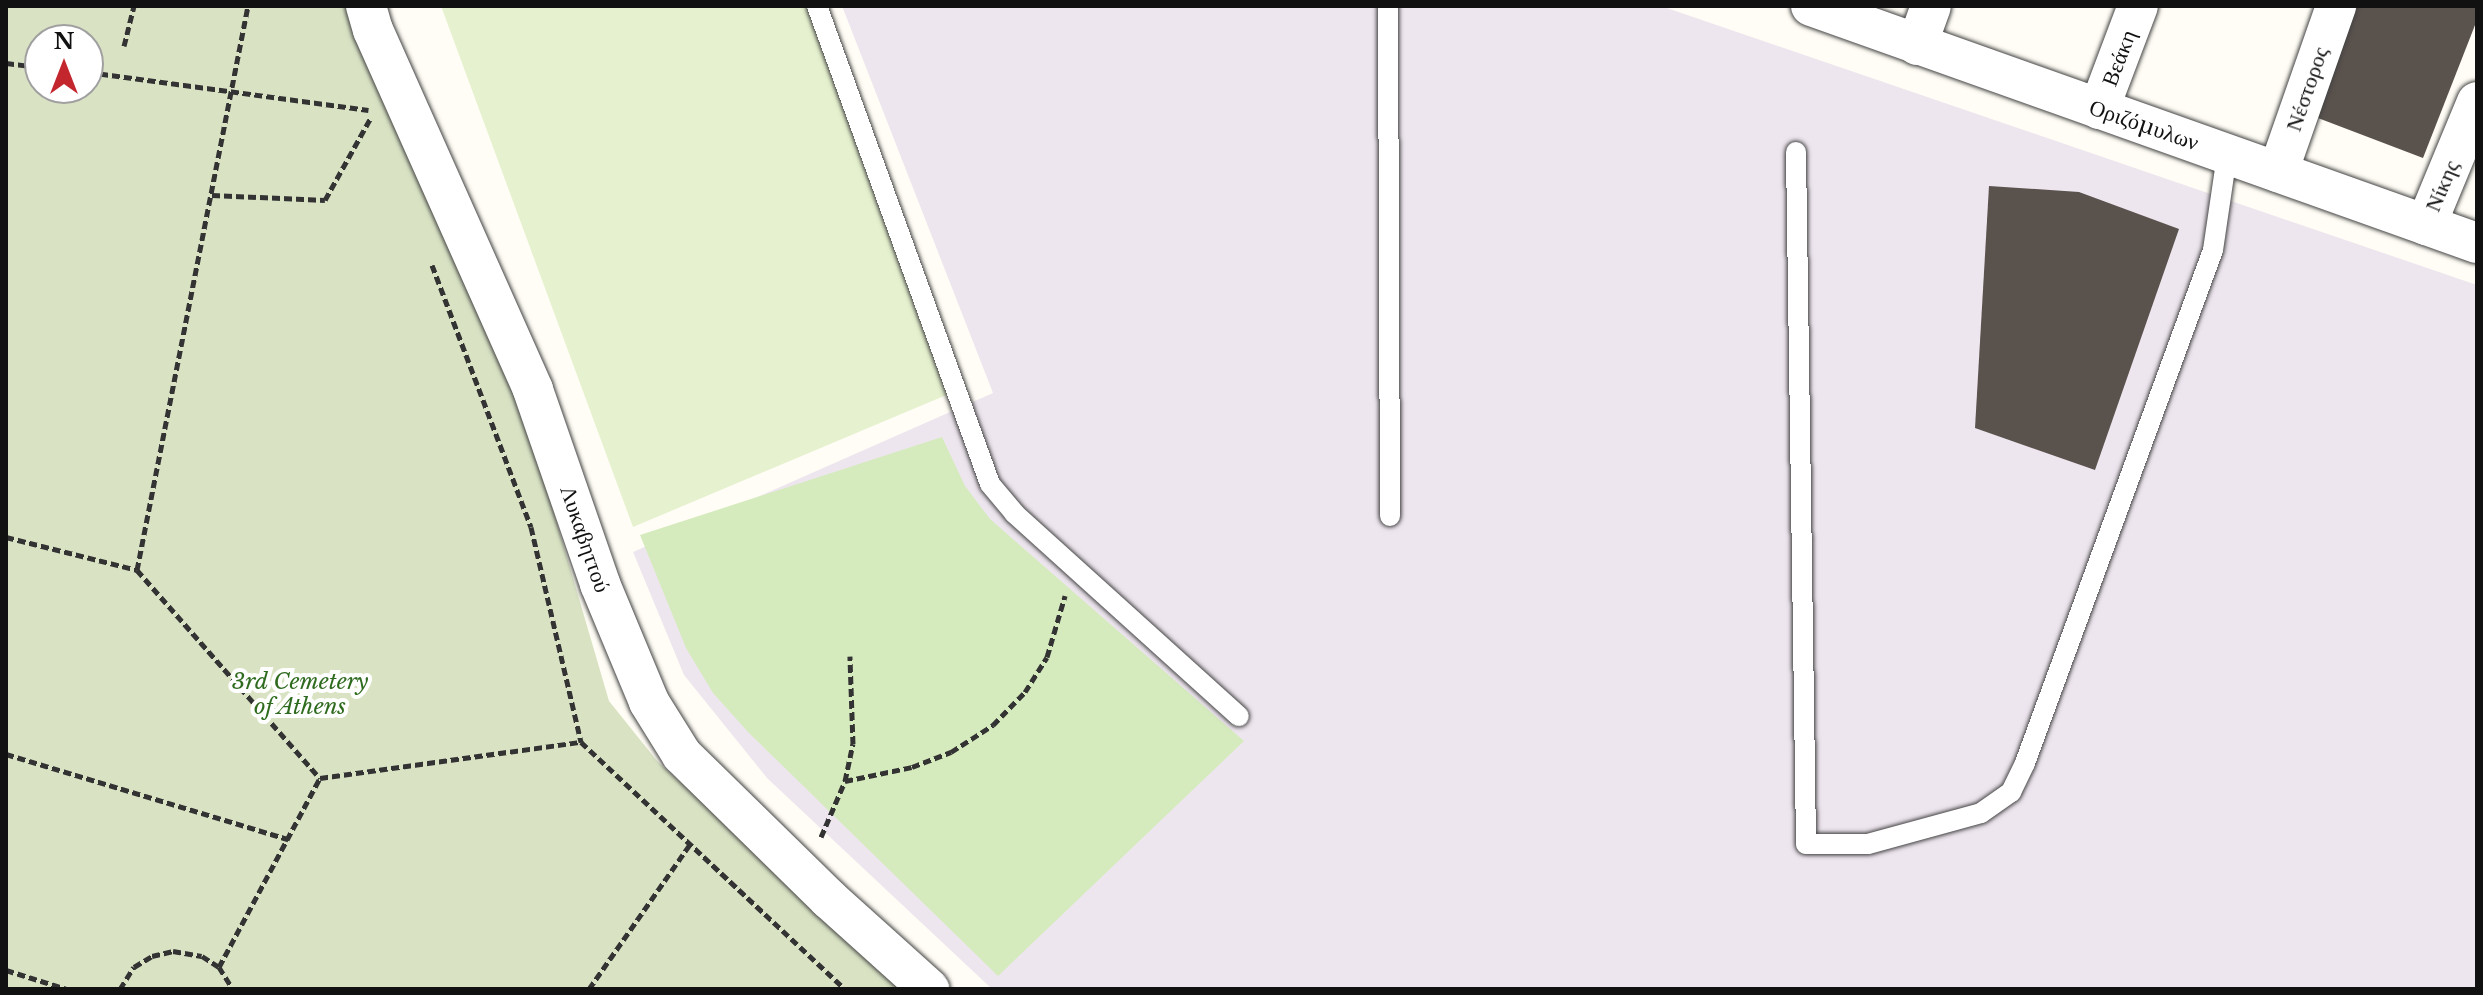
<!DOCTYPE html>
<meta charset="utf-8">
<style>
body{margin:0}
#map{position:relative;width:2483px;height:995px;overflow:hidden;background:#fffdf5;font-family:"Libre Baskerville",serif}
div>[style]{position:absolute}
.industrial>*{inset:0;background:#eee6ef}
.green>*{inset:0;background:#d5ebbd}
.cemetery>*{inset:0;background:#d9e3c4}
.pitch>*{inset:0;background:#e6f2cf}
.building>*{inset:0;background:#5a524d}
.path>*{height:5px;margin-top:-2.5px;transform-origin:0;background:repeating-linear-gradient(90deg,#333 0 8px,transparent 0 12px)}
.roads{filter:drop-shadow(0 0 2px #444) drop-shadow(0 0 2px #444)}
.lane>*{height:20px;margin:-10px;padding:0 10px;transform-origin:10px;border-radius:10px;background:#fff}
.street>*{height:40px;margin:-20px;padding:0 20px;transform-origin:20px;border-radius:20px;background:#fff}
span{translate:-50% -50%;white-space:nowrap;text-align:center;line-height:1.15;-webkit-text-stroke:8px #fff;paint-order:stroke}
.street-label{font-size:22px;color:#111}
.park-label{font-size:22px;color:#2f6b1f;font-style:italic}
.frame{position:absolute;inset:0;border:8px solid #111;pointer-events:none}
.north{position:absolute;left:24px;top:24px;width:80px;height:80px;box-sizing:border-box;background:#fff;border:2px solid #a0a0a0;border-radius:50%;rotate:0deg;font-size:22px;font-weight:700;line-height:32px;text-align:center;color:#111}
.north::after{content:'';display:block;margin:auto;width:28px;height:36px;background:#c4262e;clip-path:polygon(50% 0,100% 100%,50% 72%,0 100%)}
</style>
<div id="map">
<div class="industrial">
<i style="clip-path:polygon(842px 6px,1661px 6px,2477px 285px,2477px 989px,992px 989px,767px 778px,684px 675px,633px 552px,993px 393px)"></i>
</div>
<div class="green">
<i style="clip-path:polygon(942px 437px,965px 486px,990px 519px,1244px 741px,998px 976px,748px 732px,713px 693px,686px 648px,640px 535px)"></i>
</div>
<div class="cemetery">
<i style="clip-path:polygon(evenodd,6px 6px,351px 6px,525px 414px,609px 701px,658px 762px,910px 989px,6px 989px,6px 6px,40px 40px,88px 40px,88px 88px,40px 88px,40px 40px)"></i>
</div>
<div class="pitch">
<i style="clip-path:polygon(441px 6px,811px 6px,963px 388px,633px 527px)"></i>
</div>
<div class="building">
<i style="clip-path:polygon(2357px 6px,2477px 6px,2477px 20px,2423px 158px,2318px 118px)"></i>
<i style="clip-path:polygon(1989px 186px,2079px 192px,2179px 229px,2095px 470px,1975px 428px)"></i>
</div>
<div class="path">
<i style="left:124px;top:46px;width:41px;rotate:-76deg"></i>
<i style="left:6px;top:63px;width:34px;rotate:7deg"></i>
<i style="left:88px;top:72px;width:283px;rotate:7.7deg"></i>
<i style="left:212px;top:195px;width:113px;rotate:2.5deg"></i>
<i style="left:325px;top:200px;width:93px;rotate:-60.9deg"></i>
<i style="left:432px;top:265px;width:280px;rotate:69.3deg"></i>
<i style="left:531px;top:527px;width:221px;rotate:76.9deg"></i>
<i style="left:581px;top:742px;width:362px;rotate:43.1deg"></i>
<i style="left:6px;top:537px;width:135px;rotate:14.1deg"></i>
<i style="left:137px;top:570px;width:277px;rotate:48.7deg"></i>
<i style="left:320px;top:778px;width:263px;rotate:-7.9deg"></i>
<i style="left:137px;top:570px;width:575px;rotate:-78.87deg"></i>
<i style="left:6px;top:754px;width:295px;rotate:16.8deg"></i>
<i style="left:845px;top:781px;width:68px;rotate:-11.8deg"></i>
<i style="left:912px;top:767px;width:42px;rotate:-21deg"></i>
<i style="left:951px;top:752px;width:50px;rotate:-32.7deg"></i>
<i style="left:993px;top:725px;width:46px;rotate:-45.9deg"></i>
<i style="left:1025px;top:692px;width:41px;rotate:-57.8deg"></i>
<i style="left:1047px;top:657px;width:64px;rotate:-73.6deg"></i>
<i style="left:821px;top:837px;width:61px;rotate:-66.8deg"></i>
<i style="left:845px;top:781px;width:38px;rotate:-78deg"></i>
<i style="left:853px;top:744px;width:88px;rotate:-92deg"></i>
<i style="left:219px;top:967px;width:214px;rotate:-61.9deg"></i>
<i style="left:6px;top:970px;width:64px;rotate:17.3deg"></i>
<i style="left:120px;top:989px;width:26px;rotate:-58deg"></i>
<i style="left:134px;top:967px;width:21px;rotate:-31deg"></i>
<i style="left:152px;top:956px;width:22px;rotate:-13deg"></i>
<i style="left:173px;top:951px;width:29px;rotate:10deg"></i>
<i style="left:202px;top:956px;width:20px;rotate:33deg"></i>
<i style="left:219px;top:967px;width:26px;rotate:58deg"></i>
<i style="left:589px;top:989px;width:177px;rotate:-55.1deg"></i>
</div>
<div class="roads">
<div class="lane">
<i style="left:817px;top:6px;width:508px;rotate:70.1deg"></i>
<i style="left:990px;top:484px;width:38px;rotate:50deg"></i>
<i style="left:1014px;top:513px;width:303px;rotate:42.1deg"></i>
<i style="left:1388px;top:6px;width:510px;rotate:89.78deg"></i>
<i style="left:1796px;top:152px;width:692px;rotate:89.17deg"></i>
<i style="left:1806px;top:844px;width:62px"></i>
<i style="left:1868px;top:844px;width:117px;rotate:-15.3deg"></i>
<i style="left:1981px;top:813px;width:37px;rotate:-35deg"></i>
<i style="left:2011px;top:792px;width:32px;rotate:-64deg"></i>
<i style="left:2025px;top:763px;width:546px;rotate:-69.87deg"></i>
<i style="left:2213px;top:250px;width:96px;rotate:-81.6deg"></i>
</div>
<div class="street">
<i style="left:366px;top:6px;width:25px;rotate:74deg"></i>
<i style="left:373px;top:30px;width:394px;rotate:66deg"></i>
<i style="left:533px;top:390px;width:205px;rotate:70.9deg"></i>
<i style="left:600px;top:584px;width:128px;rotate:67.4deg"></i>
<i style="left:649px;top:702px;width:62px;rotate:58.1deg"></i>
<i style="left:682px;top:755px;width:206px;rotate:44.4deg"></i>
<i style="left:829px;top:899px;width:135px;rotate:42deg"></i>
<i style="left:1811px;top:6px;width:707px;rotate:19.59deg"></i>
<i style="left:1917px;top:45px;width:41px;rotate:-70.3deg"></i>
<i style="left:2099px;top:109px;width:110px;rotate:-69.3deg"></i>
<i style="left:2278px;top:172px;width:176px;rotate:-70.7deg"></i>
<i style="left:2426px;top:225px;width:133px;rotate:-67.5deg"></i>
</div>
</div>
<div class="street-label">
<span style="left:2119px;top:58px;rotate:-69deg">Βεάκη</span>
<span style="left:2307px;top:89px;rotate:-71deg">Νέστορος</span>
<span style="left:2144px;top:125px;rotate:19deg">Οριζόμυλων</span>
<span style="left:2442px;top:186px;rotate:-67deg">Νίκης</span>
<span style="left:585px;top:539px;rotate:71deg">Λυκαβηττού</span>
</div>
<div class="park-label">
<span style="left:300px;top:694px">3rd Cemetery<br>of Athens</span>
</div>
<div class="frame"></div>
<div class="north">N</div>
</div>
